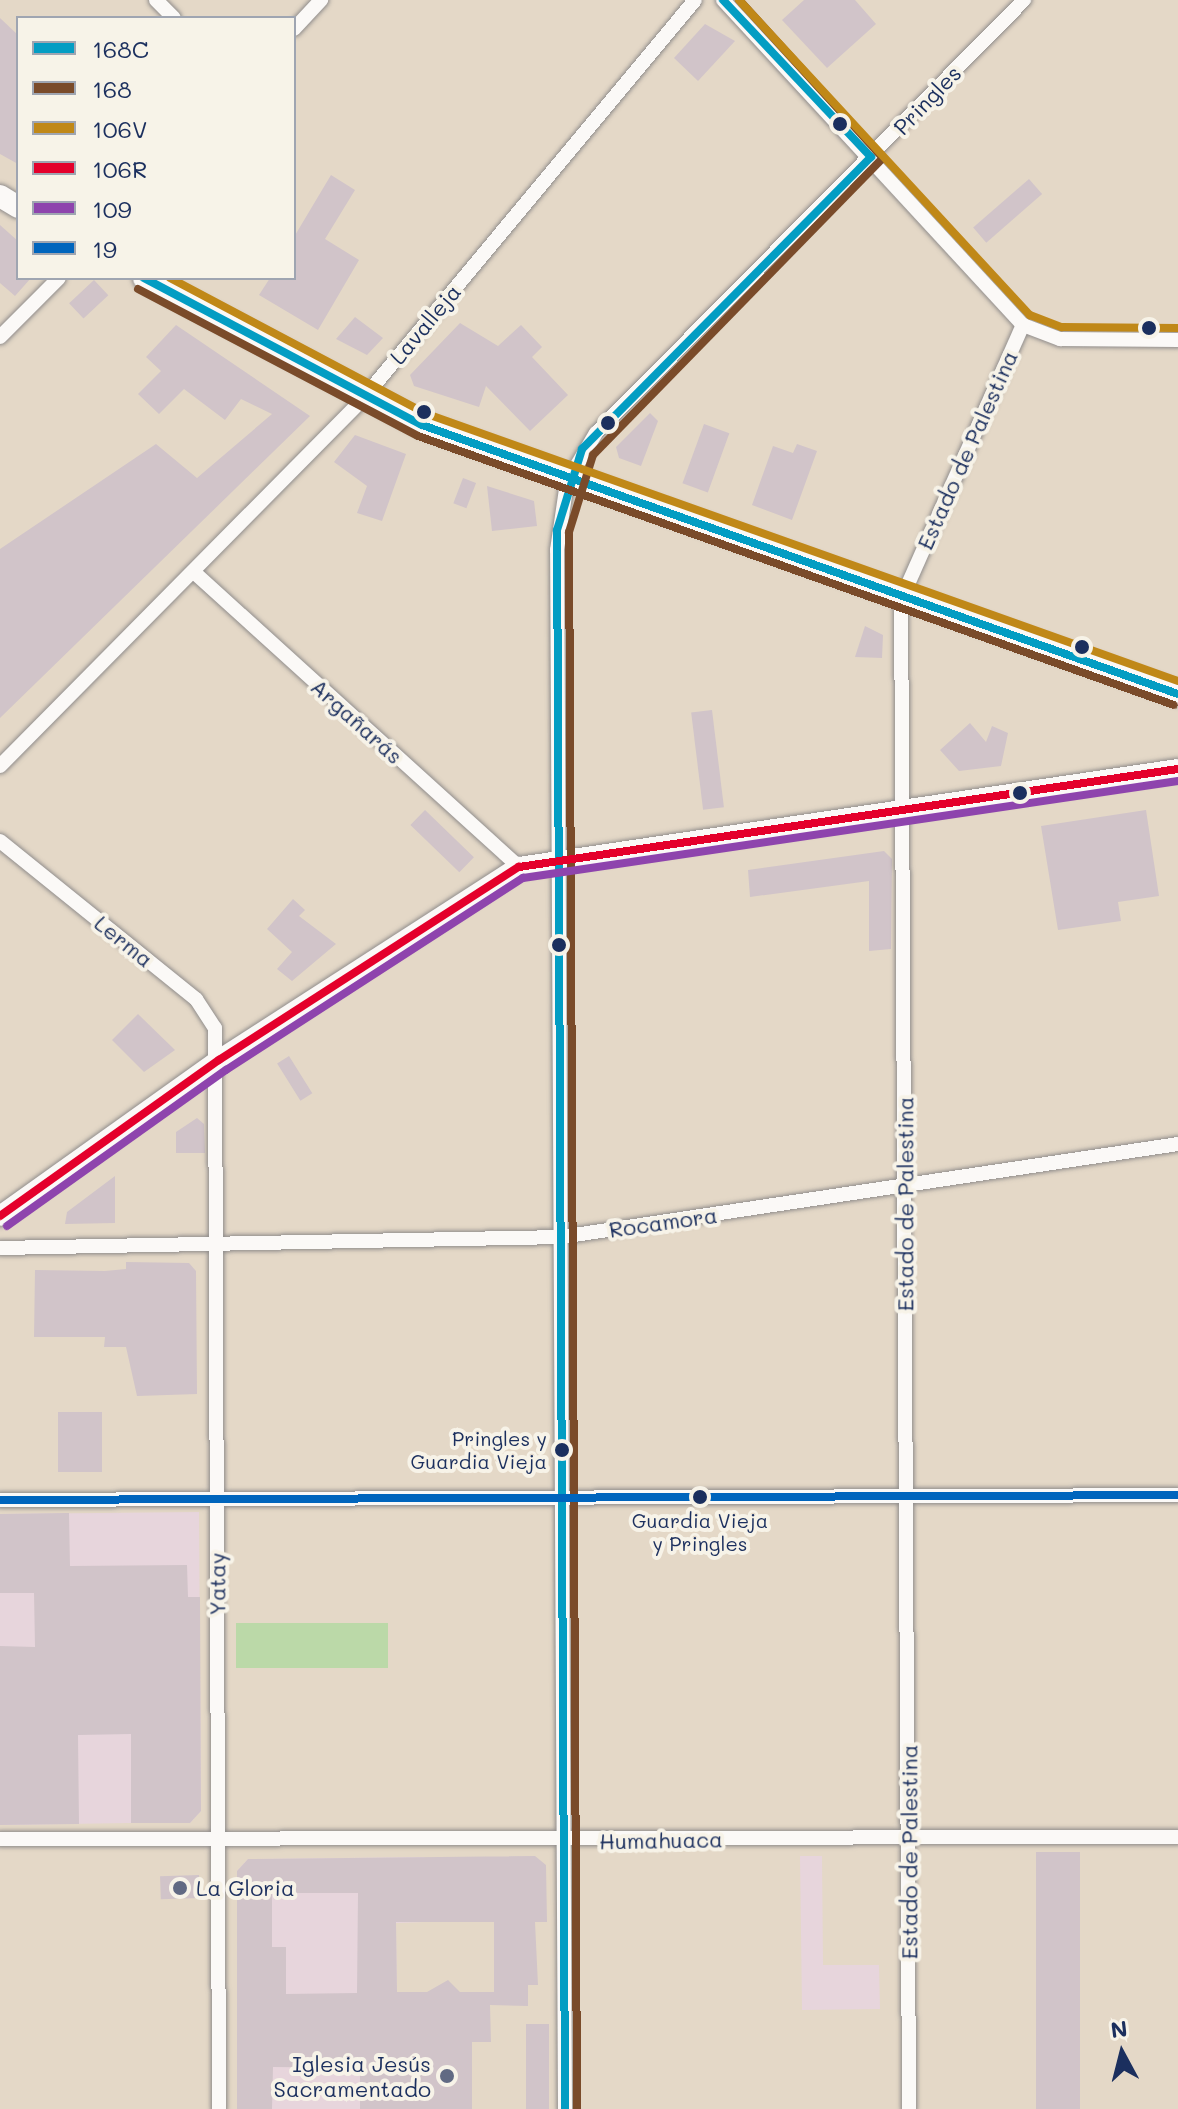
<!DOCTYPE html>
<meta charset="utf-8">
<style>
body{margin:0}
#map{position:relative;width:1178px;height:2109px;overflow:hidden;background:#e4d8c7;font-family:Mali,sans-serif}
div>[style]{position:absolute}
.built>*{inset:0;background:#e7d5dc}
.green>*{inset:0;background:#bbd9a8;transform-origin:0 0}
.building>*{inset:0;background:#d1c4c9;transform-origin:0 0}
.roads{filter:drop-shadow(0 0 2px #908d8c) drop-shadow(0 0 2px #908d8c)}
.street>*{height:14px;margin:-7px;padding:0 7px;transform-origin:7px;border-radius:7px;background:#fbf9f7}
.secondary>*{height:20px;margin:-10px;padding:0 10px;transform-origin:10px;border-radius:10px;background:#fbf9f7}
.primary>*{height:22px;margin:-11px;padding:0 11px;transform-origin:11px;border-radius:11px;background:#fbf9f7}
.bus-1>*{height:8px;margin:-4px;padding:0 4px;transform-origin:4px;border-radius:4px;background:#039dc3}
.bus-2>*{height:8px;margin:-4px;padding:0 4px;transform-origin:4px;border-radius:4px;background:#7a4b2a}
.bus-3>*{height:8px;margin:-4px;padding:0 4px;transform-origin:4px;border-radius:4px;background:#c08818}
.bus-4>*{height:8px;margin:-4px;padding:0 4px;transform-origin:4px;border-radius:4px;background:#e4002b}
.bus-5>*{height:8px;margin:-4px;padding:0 4px;transform-origin:4px;border-radius:4px;background:#8e44ad}
.bus-6>*{height:8px;margin:-4px;padding:0 4px;transform-origin:4px;border-radius:4px;background:#0065bd}
.dots>*{width:22px;height:22px;translate:-50% -50%;box-sizing:border-box;border:4px solid #f7f3e8;border-radius:50%}
span{translate:-50% -50%;white-space:nowrap;text-align:center;line-height:1.15;-webkit-text-stroke:8px #f7f3e8;paint-order:stroke}
.bus-label{font-size:20px;color:#1b2f5e}
.right{translate:-100% -50%;text-align:right}
.street-label{font-size:22px;color:#1b2f5e}
.poi-label{font-size:22px;color:#1b2f5e}
.left{translate:0 -50%;text-align:left}
.legend{position:absolute;left:16px;top:16px;width:280px;height:264px;box-sizing:border-box;background:#f7f3e8;border:2px solid #9fa5b1;margin:0;padding:10px 14px;list-style:none;font-size:24px;color:#1b2f5e}
.legend li{display:flex;align-items:center;gap:16px;height:40px}
.legend b{width:40px;border:2px solid #9fa5b1}
.north{position:absolute;left:1082px;top:2013px;width:80px;height:80px;-webkit-text-stroke:6px #f7f3e8;paint-order:stroke;rotate:353deg;font-size:22px;font-weight:700;line-height:32px;text-align:center;color:#1b2f5e}
.north::after{content:'';display:block;margin:auto;width:28px;height:36px;background:#1b2f5e;clip-path:polygon(50% 0,100% 100%,50% 72%,0 100%)}
</style>
<div id="map">
<div class="built">
<i style="clip-path:polygon(199px 1512px,201px 1811px,190px 1823px,162px 1823px,161px 1735px,131px 1734px,131px 1823px,0 1825px,0 1514px)"></i>
<i style="clip-path:polygon(800px 1856px,822px 1856px,823px 1965px,879px 1965px,880px 2009px,802px 2010px)"></i>
<i style="clip-path:polygon(424px 1857px,424px 1922px,396px 1923px,398px 2109px,237px 2109px,237px 1871px,248px 1859px)"></i>
</div>
<div class="green">
<i style="left:236px;top:1623px;width:152px;height:45px"></i>
</div>
<div class="building">
<i style="clip-path:polygon(804px 0,855px 0,876px 24px,827px 68px,782px 20px)"></i>
<i style="clip-path:polygon(0 18px,18px 35px,18px 164px,0 154px)"></i>
<i style="clip-path:polygon(705px 24px,735px 41px,698px 81px,674px 58px)"></i>
<i style="clip-path:polygon(331px 175px,355px 190px,325px 239px,359px 260px,318px 330px,259px 295px,270px 278px,294px 278px,294px 237px)"></i>
<i style="left:1029px;top:179px;width:20px;height:74px;rotate:49deg"></i>
<i style="clip-path:polygon(0 225px,18px 241px,18px 278px,31px 278px,15px 296px,0 283px)"></i>
<i style="left:94px;top:280px;width:21px;height:34px;rotate:47deg"></i>
<i style="clip-path:polygon(355px 317px,383px 338px,367px 355px,336px 339px)"></i>
<i style="clip-path:polygon(460px 323px,498px 346px,521px 325px,542px 347px,532px 357px,568px 395px,530px 431px,486px 386px,479px 407px,414px 386px,410px 375px)"></i>
<i style="clip-path:polygon(176px 325px,310px 416px,0 718px,0 549px,156px 444px,197px 478px,272px 414px,241px 399px,225px 420px,184px 389px,159px 414px,138px 394px,161px 371px,146px 357px)"></i>
<i style="clip-path:polygon(650px 413px,658px 421px,641px 466px,619px 458px,616px 447px)"></i>
<i style="left:704px;top:424px;width:27px;height:63px;rotate:20deg"></i>
<i style="clip-path:polygon(355px 435px,406px 454px,382px 521px,357px 513px,367px 486px,334px 462px)"></i>
<i style="clip-path:polygon(797px 444px,817px 451px,792px 520px,752px 505px,773px 446px,793px 453px)"></i>
<i style="left:463px;top:478px;width:14px;height:27px;rotate:21deg"></i>
<i style="clip-path:polygon(487px 486px,534px 501px,537px 526px,492px 531px)"></i>
<i style="clip-path:polygon(865px 626px,883px 635px,882px 658px,855px 657px)"></i>
<i style="left:712px;top:710px;width:98px;height:21px;rotate:83deg"></i>
<i style="clip-path:polygon(970px 723px,986px 742px,992px 726px,1008px 733px,1001px 766px,959px 771px,940px 750px)"></i>
<i style="left:425px;top:810px;width:68px;height:21px;rotate:44deg"></i>
<i style="clip-path:polygon(1146px 810px,1159px 896px,1118px 902px,1121px 921px,1058px 930px,1041px 826px)"></i>
<i style="clip-path:polygon(884px 851px,892px 859px,891px 949px,869px 951px,869px 881px,750px 897px,748px 870px)"></i>
<i style="clip-path:polygon(293px 899px,305px 910px,299px 916px,336px 944px,292px 981px,277px 969px,292px 952px,267px 929px)"></i>
<i style="clip-path:polygon(138px 1014px,175px 1050px,144px 1072px,112px 1040px)"></i>
<i style="left:289px;top:1056px;width:44px;height:14px;rotate:58deg"></i>
<i style="clip-path:polygon(197px 1118px,204px 1124px,205px 1153px,176px 1153px,176px 1132px)"></i>
<i style="clip-path:polygon(115px 1176px,115px 1223px,65px 1224px,67px 1212px)"></i>
<i style="clip-path:polygon(126px 1262px,189px 1263px,196px 1271px,197px 1394px,137px 1396px,126px 1347px,104px 1347px,105px 1337px,34px 1337px,35px 1270px,105px 1271px,126px 1269px)"></i>
<i style="left:58px;top:1412px;width:44px;height:60px"></i>
<i style="clip-path:polygon(69px 1513px,70px 1566px,187px 1565px,188px 1597px,200px 1597px,201px 1811px,190px 1823px,131px 1823px,131px 1734px,78px 1735px,79px 1824px,0 1825px,0 1646px,35px 1647px,34px 1593px,0 1593px,0 1514px)"></i>
<i style="left:1080px;top:1852px;width:257px;height:44px;rotate:90deg"></i>
<i style="clip-path:polygon(evenodd,535px 1856px,546px 1865px,547px 1922px,535px 1922px,538px 1985px,528px 1985px,528px 2006px,490px 2005px,491px 2042px,472px 2042px,472px 2109px,360px 2109px,360px 2068px,273px 2067px,272px 2109px,237px 2109px,237px 1871px,248px 1859px,535px 1856px,272px 1893px,358px 1893px,357px 1993px,286px 1994px,286px 1947px,272px 1947px,272px 1893px,535px 1856px,396px 1922px,494px 1922px,494px 1992px,460px 1992px,448px 1980px,427px 1992px,397px 1992px,396px 1922px)"></i>
<i style="left:199px;top:1875px;width:23px;height:39px;rotate:88deg"></i>
<i style="left:549px;top:2024px;width:85px;height:23px;rotate:90deg"></i>
</div>
<div class="roads">
<div class="street">
<i style="left:156px;top:0;width:25px;rotate:45deg"></i>
<i style="left:723px;top:0;width:442px;rotate:47.3deg"></i>
<i style="left:1023px;top:325px;width:40px;rotate:21deg"></i>
<i style="left:1060px;top:339px;width:118px;rotate:0.5deg"></i>
<i style="left:294px;top:29px;width:40px;rotate:-47deg"></i>
<i style="left:0;top:337px;width:83px;rotate:-45deg"></i>
<i style="left:196px;top:574px;width:436px;rotate:42.2deg"></i>
<i style="left:0;top:766px;width:515px;rotate:-45.31deg"></i>
<i style="left:362px;top:400px;width:520px;rotate:-50.22deg"></i>
<i style="left:0;top:841px;width:252px;rotate:38.9deg"></i>
<i style="left:196px;top:999px;width:35px;rotate:57deg"></i>
<i style="left:215px;top:1028px;width:1081px;rotate:89.79deg"></i>
<i style="left:0;top:1248px;width:561px;rotate:-1.12deg"></i>
<i style="left:561px;top:1237px;width:624px;rotate:-8.57deg"></i>
<i style="left:0;top:1500px;width:1178px;rotate:-0.24deg"></i>
<i style="left:0;top:1839px;width:1178px;rotate:-0.1deg"></i>
<i style="left:565px;top:2109px;width:1559px;rotate:-90.29deg"></i>
<i style="left:557px;top:550px;width:69px;rotate:-81.6deg"></i>
<i style="left:567px;top:482px;width:57px;rotate:-59.4deg"></i>
<i style="left:596px;top:433px;width:609px;rotate:-45.33deg"></i>
<i style="left:909px;top:2109px;width:1509px;rotate:-90.3deg"></i>
<i style="left:901px;top:600px;width:301px;rotate:-66.1deg"></i>
</div>
<div class="secondary">
<i style="left:0;top:1216px;width:269px;rotate:-35.5deg"></i>
<i style="left:219px;top:1060px;width:357px;rotate:-32.8deg"></i>
<i style="left:519px;top:867px;width:666px;rotate:-8.46deg"></i>
</div>
<div class="primary">
<i style="left:0;top:196px;width:21px;rotate:31deg"></i>
<i style="left:144px;top:278px;width:314px;rotate:27.9deg"></i>
<i style="left:422px;top:425px;width:802px;rotate:19.59deg"></i>
</div>
</div>
<div class="bus-1">
<i style="left:144px;top:278px;width:314px;rotate:27.9deg"></i>
<i style="left:422px;top:425px;width:802px;rotate:19.59deg"></i>
<i style="left:565px;top:2109px;width:1579px;rotate:-90.29deg"></i>
<i style="left:557px;top:530px;width:85px;rotate:-72.8deg"></i>
<i style="left:582px;top:449px;width:411px;rotate:-45.3deg"></i>
<i style="left:871px;top:157px;width:216px;rotate:-133.3deg"></i>
</div>
<div class="bus-2">
<i style="left:138px;top:289px;width:316px;rotate:27.7deg"></i>
<i style="left:418px;top:436px;width:802px;rotate:19.59deg"></i>
<i style="left:577px;top:2109px;width:1577px;rotate:-90.29deg"></i>
<i style="left:569px;top:532px;width:81px;rotate:-72.7deg"></i>
<i style="left:593px;top:455px;width:415px;rotate:-45.7deg"></i>
<i style="left:883px;top:158px;width:214px;rotate:-132.3deg"></i>
</div>
<div class="bus-3">
<i style="left:739px;top:0;width:429px;rotate:47.3deg"></i>
<i style="left:1030px;top:315px;width:34px;rotate:21deg"></i>
<i style="left:1062px;top:327px;width:116px;rotate:0.5deg"></i>
<i style="left:170px;top:278px;width:291px;rotate:27.9deg"></i>
<i style="left:427px;top:414px;width:797px;rotate:19.57deg"></i>
</div>
<div class="bus-4">
<i style="left:0;top:1216px;width:269px;rotate:-35.5deg"></i>
<i style="left:219px;top:1060px;width:357px;rotate:-32.8deg"></i>
<i style="left:519px;top:867px;width:666px;rotate:-8.46deg"></i>
</div>
<div class="bus-5">
<i style="left:7px;top:1226px;width:269px;rotate:-35.5deg"></i>
<i style="left:226px;top:1070px;width:354px;rotate:-32.9deg"></i>
<i style="left:523px;top:878px;width:662px;rotate:-8.42deg"></i>
</div>
<div class="bus-6">
<i style="left:0;top:1500px;width:1178px;rotate:-0.24deg"></i>
</div>
<div class="dots">
<i style="left:840px;top:124px;background:#1b2f5e"></i>
<i style="left:1149px;top:328px;background:#1b2f5e"></i>
<i style="left:424px;top:412px;background:#1b2f5e"></i>
<i style="left:608px;top:423px;background:#1b2f5e"></i>
<i style="left:1082px;top:647px;background:#1b2f5e"></i>
<i style="left:1020px;top:793px;background:#1b2f5e"></i>
<i style="left:559px;top:945px;background:#1b2f5e"></i>
<i style="left:562px;top:1450px;background:#1b2f5e"></i>
<i style="left:700px;top:1497px;background:#1b2f5e"></i>
<i style="left:180px;top:1888px;background:#616a83"></i>
<i style="left:447px;top:2076px;background:#616a83"></i>
</div>
<div class="bus-label">
<span class="right" style="left:547px;top:1450px">Pringles y<br>Guardia Vieja</span>
<span style="left:700px;top:1532px">Guardia Vieja<br>y Pringles</span>
</div>
<div class="street-label">
<span style="left:927px;top:100px;rotate:-46deg">Pringles</span>
<span style="left:425px;top:324px;rotate:-50deg">Lavalleja</span>
<span style="left:967px;top:450px;rotate:-66deg">Estado de Palestina</span>
<span style="left:357px;top:721px;rotate:42deg">Argañarás</span>
<span style="left:124px;top:941px;rotate:39deg">Lerma</span>
<span style="left:905px;top:1204px;rotate:-90deg">Estado de Palestina</span>
<span style="left:663px;top:1222px;rotate:-8deg">Rocamora</span>
<span style="left:217px;top:1584px;rotate:-90deg">Yatay</span>
<span style="left:661px;top:1840px;rotate:-1deg">Humahuaca</span>
<span style="left:909px;top:1852px;rotate:-90deg">Estado de Palestina</span>
</div>
<div class="poi-label">
<span class="left" style="left:196px;top:1888px">La Gloria</span>
<span class="right" style="left:431px;top:2076px">Iglesia Jesús<br>Sacramentado</span>
</div>
<ul class="legend">
<li><b style="height:10px;background:#039dc3"></b>168C</li>
<li><b style="height:10px;background:#7a4b2a"></b>168</li>
<li><b style="height:10px;background:#c08818"></b>106V</li>
<li><b style="height:10px;background:#e4002b"></b>106R</li>
<li><b style="height:10px;background:#8e44ad"></b>109</li>
<li><b style="height:10px;background:#0065bd"></b>19</li>
</ul>
<div class="north">N</div>
</div>
